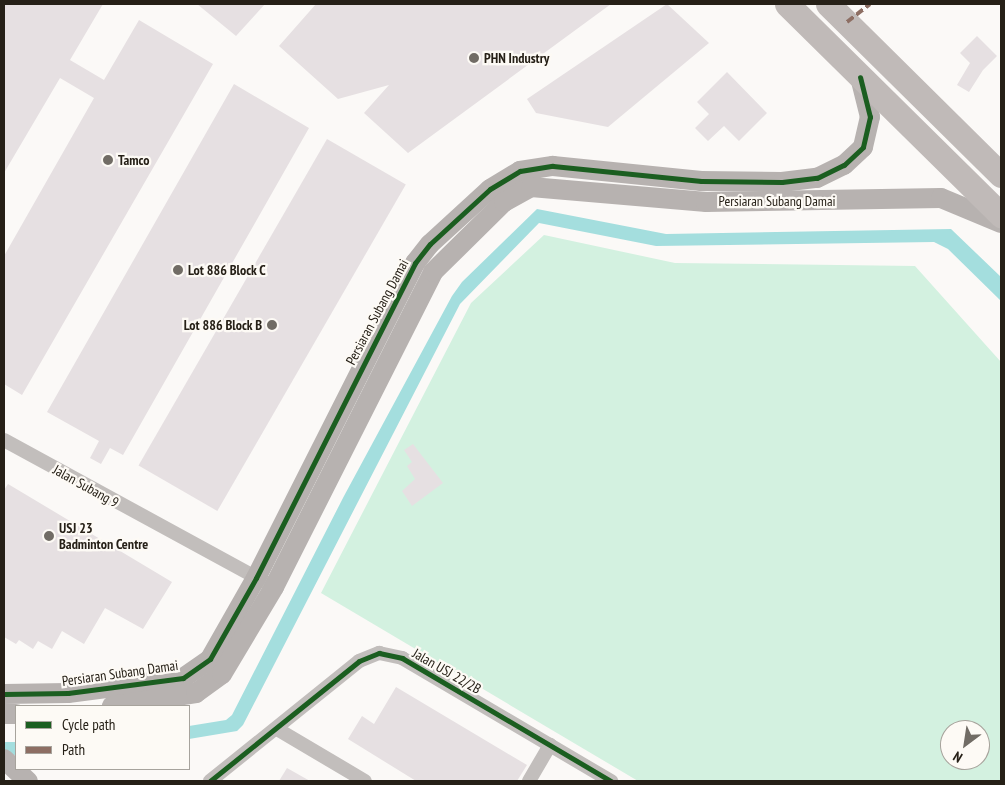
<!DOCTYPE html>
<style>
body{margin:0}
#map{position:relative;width:1005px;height:785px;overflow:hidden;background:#fbf9f7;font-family:"PT Sans Narrow",sans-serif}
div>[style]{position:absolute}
.green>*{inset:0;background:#d3f1e0}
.water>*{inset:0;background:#a4dede;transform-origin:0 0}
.building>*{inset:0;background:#e6e0e2;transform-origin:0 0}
.street>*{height:14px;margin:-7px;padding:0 7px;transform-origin:7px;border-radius:7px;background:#c2bebc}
.secondary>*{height:20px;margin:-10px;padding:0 10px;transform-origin:10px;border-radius:10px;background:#b7b2b0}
.highway>*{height:25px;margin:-12.5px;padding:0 12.5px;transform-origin:12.5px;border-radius:12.5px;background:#c0bab8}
.quiet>*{height:4px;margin-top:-2px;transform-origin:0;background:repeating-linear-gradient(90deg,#8d6e63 0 8px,transparent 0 12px)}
.cycleway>*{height:5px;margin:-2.5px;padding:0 2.5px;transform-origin:2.5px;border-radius:2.5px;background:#1b5e20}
.dots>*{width:14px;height:14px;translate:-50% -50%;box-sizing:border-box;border:2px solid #fdfaf5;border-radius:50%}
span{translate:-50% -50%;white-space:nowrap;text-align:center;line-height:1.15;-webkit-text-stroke:4.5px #fdfaf5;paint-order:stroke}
.poi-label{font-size:14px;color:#262017;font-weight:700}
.left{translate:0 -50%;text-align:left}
.right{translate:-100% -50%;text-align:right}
.street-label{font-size:14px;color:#262017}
.frame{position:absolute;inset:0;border:5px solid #262017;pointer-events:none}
.legend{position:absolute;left:15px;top:705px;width:175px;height:65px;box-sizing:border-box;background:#fdfaf5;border:1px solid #a7a39c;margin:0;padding:6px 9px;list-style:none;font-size:15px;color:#262017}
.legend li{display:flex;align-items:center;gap:10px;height:25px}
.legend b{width:25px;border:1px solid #a7a39c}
.north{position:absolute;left:940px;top:720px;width:50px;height:50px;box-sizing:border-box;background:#fdfaf5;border:1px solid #a7a39c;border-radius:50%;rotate:211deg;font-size:14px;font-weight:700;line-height:20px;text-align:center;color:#262017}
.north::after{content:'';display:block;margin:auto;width:18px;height:22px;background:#716c65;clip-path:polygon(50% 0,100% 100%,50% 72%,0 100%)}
</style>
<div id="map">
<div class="green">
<i style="clip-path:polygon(evenodd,544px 235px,675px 263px,915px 266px,1001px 362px,1001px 781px,638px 781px,321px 593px,471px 303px,544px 235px,950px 730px,980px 730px,980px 760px,950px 760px,950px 730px)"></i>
</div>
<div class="water">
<i style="clip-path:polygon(537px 209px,666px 234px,951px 229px,1001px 277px,1001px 301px,948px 249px,934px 242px,656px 246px,539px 223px,460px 304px,243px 725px,237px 731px,189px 739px,189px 726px,226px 720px,232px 715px,344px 496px,452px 296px,462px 282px)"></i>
<i style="left:4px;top:742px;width:12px;height:13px"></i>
</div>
<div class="building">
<i style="clip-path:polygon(4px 4px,103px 4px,70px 60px,104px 80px,139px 20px,213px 64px,22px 395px,4px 384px,4px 256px,94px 98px,60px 78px,4px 173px)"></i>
<i style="clip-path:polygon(197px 4px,265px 4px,236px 36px)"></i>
<i style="clip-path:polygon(316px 4px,611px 4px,408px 153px,364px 113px,389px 85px,338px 99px,279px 46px)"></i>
<i style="clip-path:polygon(667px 4px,709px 43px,608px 127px,536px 113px,527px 99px)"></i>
<i style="clip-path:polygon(977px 36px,997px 56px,983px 70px,969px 92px,957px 85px,970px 63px,960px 53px)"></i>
<i style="clip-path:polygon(727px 72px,767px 113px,739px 141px,724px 126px,708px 141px,695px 128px,709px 114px,697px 102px)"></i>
<i style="clip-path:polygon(234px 84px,309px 128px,123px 455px,110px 448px,101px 464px,90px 458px,99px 441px,47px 412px)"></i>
<i style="left:327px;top:139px;width:91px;height:377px;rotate:30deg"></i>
<i style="clip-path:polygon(413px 444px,443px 483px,412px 506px,402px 491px,415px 479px,407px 466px,412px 462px,404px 450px)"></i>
<i style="clip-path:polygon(8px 484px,172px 582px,143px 629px,105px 608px,84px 644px,62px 631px,52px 649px,38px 641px,33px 649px,19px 640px,16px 644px,4px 637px,4px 490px)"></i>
<i style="clip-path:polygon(396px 687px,527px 765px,517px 781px,416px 781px,348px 739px,362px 716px,374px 724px)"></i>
<i style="clip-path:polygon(287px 768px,310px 781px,279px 781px)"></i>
</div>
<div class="street">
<i style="left:4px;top:440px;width:307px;rotate:28.6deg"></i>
<i style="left:277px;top:729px;width:102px;rotate:30.6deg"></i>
<i style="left:210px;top:781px;width:191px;rotate:-38.8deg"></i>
<i style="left:359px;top:661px;width:22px;rotate:-22deg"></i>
<i style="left:379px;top:653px;width:24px;rotate:12deg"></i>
<i style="left:402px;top:658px;width:243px;rotate:30.5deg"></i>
<i style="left:529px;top:781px;width:42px;rotate:-59.7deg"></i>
</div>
<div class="secondary">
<i style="left:4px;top:694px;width:64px;rotate:-0.9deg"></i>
<i style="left:68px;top:693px;width:116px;rotate:-7.4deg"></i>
<i style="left:183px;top:678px;width:33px;rotate:-35deg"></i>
<i style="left:210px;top:659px;width:93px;rotate:-60.4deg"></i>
<i style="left:256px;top:578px;width:353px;rotate:-63.2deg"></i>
<i style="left:415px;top:263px;width:24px;rotate:-52deg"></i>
<i style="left:430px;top:244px;width:81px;rotate:-42.5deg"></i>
<i style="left:490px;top:189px;width:35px;rotate:-31deg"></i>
<i style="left:520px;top:171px;width:33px;rotate:-9deg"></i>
<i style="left:553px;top:166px;width:149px;rotate:5.8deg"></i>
<i style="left:701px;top:181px;width:81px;rotate:0.7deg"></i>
<i style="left:782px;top:182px;width:35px;rotate:-7deg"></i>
<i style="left:817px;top:178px;width:30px;rotate:-26deg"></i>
<i style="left:844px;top:165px;width:26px;rotate:-43deg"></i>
<i style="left:863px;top:147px;width:31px;rotate:-77deg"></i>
<i style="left:870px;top:117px;width:41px;rotate:-104deg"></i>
<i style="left:112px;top:706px;width:85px;rotate:-8.8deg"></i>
<i style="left:196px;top:693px;width:32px;rotate:-36deg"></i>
<i style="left:222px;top:674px;width:101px;rotate:-59.1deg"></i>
<i style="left:274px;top:587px;width:353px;rotate:-63.2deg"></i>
<i style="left:433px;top:272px;width:100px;rotate:-44.6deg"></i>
<i style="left:504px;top:202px;width:31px;rotate:-29deg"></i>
<i style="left:531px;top:187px;width:176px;rotate:4.9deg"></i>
<i style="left:706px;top:202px;width:235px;rotate:-1deg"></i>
<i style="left:941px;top:198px;width:65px;rotate:22.6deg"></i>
<i style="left:4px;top:714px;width:12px"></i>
<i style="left:4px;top:759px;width:33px;rotate:43deg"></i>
</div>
<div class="highway">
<i style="left:787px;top:4px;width:301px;rotate:44.6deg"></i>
<i style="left:828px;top:4px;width:243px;rotate:44.7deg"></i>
</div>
<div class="quiet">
<i style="left:847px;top:22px;width:29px;rotate:-38deg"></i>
</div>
<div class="cycleway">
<i style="left:4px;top:694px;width:64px;rotate:-0.9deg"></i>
<i style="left:68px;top:693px;width:116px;rotate:-7.4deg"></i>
<i style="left:183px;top:678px;width:33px;rotate:-35deg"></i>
<i style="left:210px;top:659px;width:93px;rotate:-60.4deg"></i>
<i style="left:256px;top:578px;width:353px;rotate:-63.2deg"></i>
<i style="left:415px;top:263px;width:24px;rotate:-52deg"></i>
<i style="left:430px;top:244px;width:81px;rotate:-42.5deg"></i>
<i style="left:490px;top:189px;width:35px;rotate:-31deg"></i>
<i style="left:520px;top:171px;width:33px;rotate:-9deg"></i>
<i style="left:553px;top:166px;width:149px;rotate:5.8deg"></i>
<i style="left:701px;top:181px;width:81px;rotate:0.7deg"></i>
<i style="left:782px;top:182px;width:35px;rotate:-7deg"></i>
<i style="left:817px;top:178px;width:30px;rotate:-26deg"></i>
<i style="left:844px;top:165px;width:26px;rotate:-43deg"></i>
<i style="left:863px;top:147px;width:31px;rotate:-77deg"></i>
<i style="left:870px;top:117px;width:41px;rotate:-104deg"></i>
<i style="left:210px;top:781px;width:191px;rotate:-38.8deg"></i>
<i style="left:359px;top:661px;width:22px;rotate:-22deg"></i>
<i style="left:379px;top:653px;width:24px;rotate:12deg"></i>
<i style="left:402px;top:658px;width:243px;rotate:30.5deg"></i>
</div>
<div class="dots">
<i style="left:474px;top:58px;background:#716c65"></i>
<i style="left:108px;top:160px;background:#716c65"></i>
<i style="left:178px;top:270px;background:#716c65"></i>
<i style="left:272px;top:325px;background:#716c65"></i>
<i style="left:49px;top:536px;background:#716c65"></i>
</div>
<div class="poi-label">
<span class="left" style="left:484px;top:58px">PHN Industry</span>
<span class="left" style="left:118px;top:160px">Tamco</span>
<span class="left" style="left:188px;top:270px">Lot 886 Block C</span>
<span class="right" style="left:262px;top:325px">Lot 886 Block B</span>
<span class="left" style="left:59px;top:536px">USJ 23<br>Badminton Centre</span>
</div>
<div class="street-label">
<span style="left:777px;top:201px">Persiaran Subang Damai</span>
<span style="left:377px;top:312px;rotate:-62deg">Persiaran Subang Damai</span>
<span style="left:86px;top:486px;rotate:29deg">Jalan Subang 9</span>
<span style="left:447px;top:671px;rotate:30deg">Jalan USJ 22/2B</span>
<span style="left:120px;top:673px;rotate:-8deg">Persiaran Subang Damai</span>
</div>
<div class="frame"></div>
<ul class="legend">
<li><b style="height:6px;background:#1b5e20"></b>Cycle path</li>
<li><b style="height:6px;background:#8d6e63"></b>Path</li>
</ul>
<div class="north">N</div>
</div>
